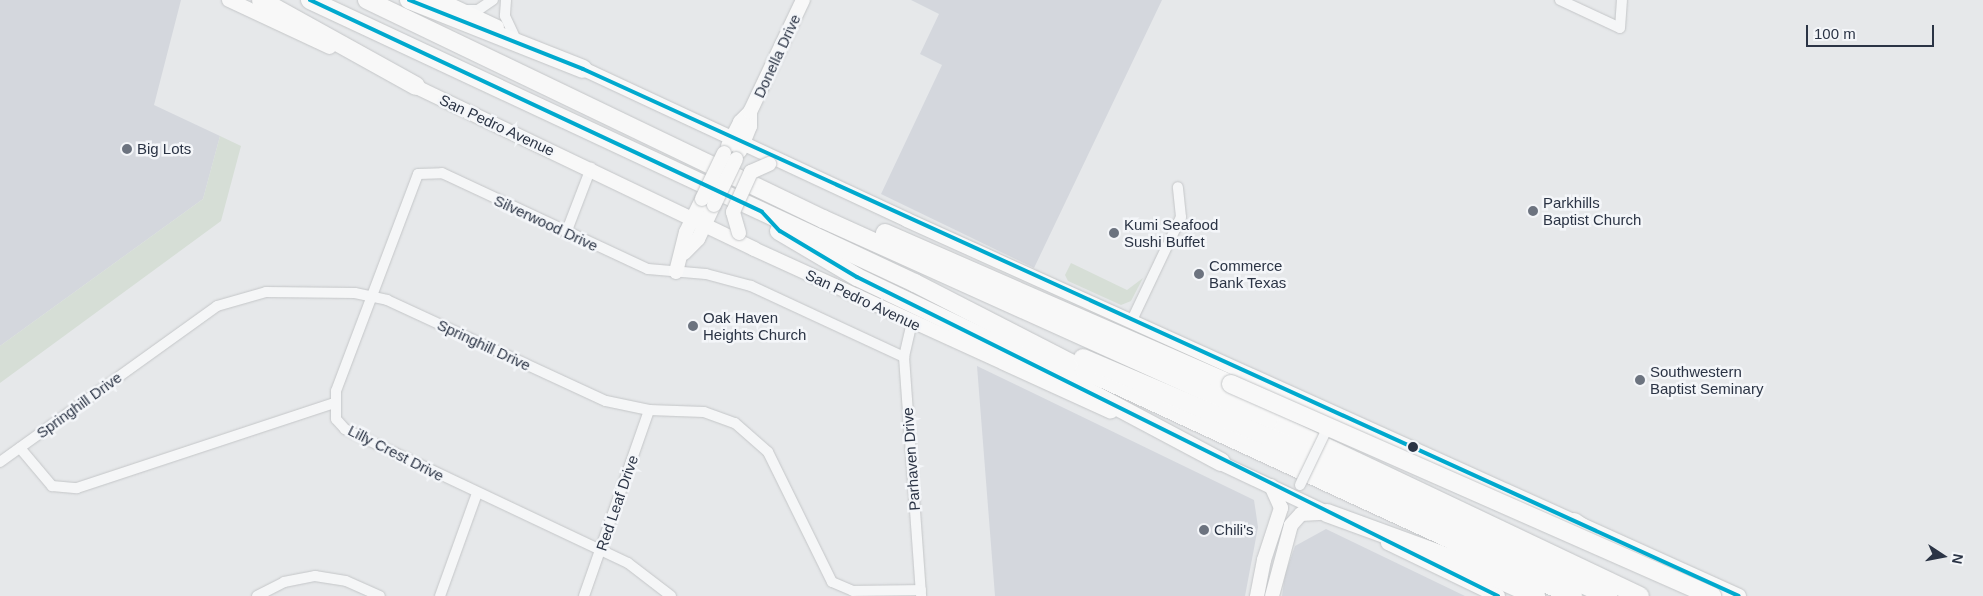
<!DOCTYPE html>
<style>
body{margin:0}
#map{position:relative;width:1983px;height:596px;overflow:hidden;background:#e6e8ea;font-family:Helvetica,sans-serif}
div>[style]{position:absolute}
.built>*{inset:0;background:#d4d7dd}
.green>*{inset:0;background:#d6ded6}
.roads{filter:drop-shadow(0 0 1px #c4c6c8) drop-shadow(0 0 1px #c4c6c8)}
.street>*{height:10px;margin:-5px;padding:0 5px;transform-origin:5px;border-radius:5px;background:#f5f6f7}
.secondary>*{height:14px;margin:-7px;padding:0 7px;transform-origin:7px;border-radius:7px;background:#f8f8f8}
.highway>*{height:18px;margin:-9px;padding:0 9px;transform-origin:9px;border-radius:9px;background:#f8f8f8}
.bridges{filter:drop-shadow(0 0 1px #c4c6c8) drop-shadow(0 0 1px #c4c6c8)}
.street-bridge>*{height:10px;margin:-5px;padding:0 5px;transform-origin:5px;border-radius:5px;background:#f5f6f7}
.secondary-bridge>*{height:14px;margin:-7px;padding:0 7px;transform-origin:7px;border-radius:7px;background:#f8f8f8}
.highway-bridge>*{height:18px;margin:-9px;padding:0 9px;transform-origin:9px;border-radius:9px;background:#f8f8f8}
.bus-1>*{height:4px;margin:-2px;padding:0 2px;transform-origin:2px;border-radius:2px;background:#00a9ce}
.dots>*{width:14px;height:14px;translate:-50% -50%;box-sizing:border-box;border:2px solid #f4f6f9;border-radius:50%}
span{translate:-50% -50%;white-space:nowrap;text-align:center;line-height:1.15;-webkit-text-stroke:5px #f4f6f9;paint-order:stroke}
.street-label{font-size:15px;color:#2b3445}
.poi-label{font-size:15px;color:#2b3445}
.left{translate:0 -50%;text-align:left}
.north{position:absolute;left:1918px;top:531px;width:50px;height:50px;-webkit-text-stroke:4px #f4f6f9;paint-order:stroke;rotate:101deg;font-size:14px;font-weight:700;line-height:20px;text-align:center;color:#2b3445}
.north::after{content:'';display:block;margin:auto;width:18px;height:22px;background:#2b3445;clip-path:polygon(50% 0,100% 100%,50% 72%,0 100%)}
.scale{position:absolute;left:1806px;top:25px;width:128px;height:22px;box-sizing:border-box;border:2px solid #2b3445;border-top:0;padding-left:6px;font-size:15px;line-height:18px;white-space:nowrap;color:#2b3445;-webkit-text-stroke:4px #f4f6f9;paint-order:stroke}
</style>
<div id="map">
<div class="built">
<i style="clip-path:polygon(0 0,181px 0,154px 105px,220px 136px,203px 199px,0 346px)"></i>
<i style="clip-path:polygon(911px 0,1162px 0,1034px 268px,881px 194px,942px 65px,920px 54px,939px 14px)"></i>
<i style="clip-path:polygon(977px 366px,1254px 500px,1258px 527px,1245px 596px,995px 596px)"></i>
<i style="clip-path:polygon(1326px 529px,1465px 596px,1282px 596px,1285px 574px,1295px 546px)"></i>
</div>
<div class="green">
<i style="clip-path:polygon(220px 136px,241px 146px,221px 221px,0 383px,0 346px,203px 199px)"></i>
<i style="clip-path:polygon(1071px 263px,1127px 290px,1143px 278px,1131px 301px,1121px 305px,1068px 281px,1065px 275px)"></i>
</div>
<div class="roads">
<div class="street">
<i style="left:506px;top:0;width:16px;rotate:94deg"></i>
<i style="left:505px;top:16px;width:21px;rotate:65deg"></i>
<i style="left:1560px;top:0;width:66px;rotate:25deg"></i>
<i style="left:1620px;top:28px;width:28px;rotate:-86deg"></i>
<i style="left:465px;top:10px;width:13px"></i>
<i style="left:478px;top:10px;width:18px;rotate:-34deg"></i>
<i style="left:566px;top:233px;width:70px;rotate:-69deg"></i>
<i style="left:1132px;top:320px;width:114px;rotate:-64.6deg"></i>
<i style="left:1181px;top:217px;width:30px;rotate:-96deg"></i>
<i style="left:912px;top:322px;width:36px;rotate:103deg"></i>
<i style="left:904px;top:357px;width:240px;rotate:85.9deg"></i>
<i style="left:20px;top:448px;width:50px;rotate:49.9deg"></i>
<i style="left:52px;top:486px;width:25px;rotate:5deg"></i>
<i style="left:77px;top:488px;width:271px;rotate:-18.3deg"></i>
<i style="left:0;top:462px;width:267px;rotate:-35.7deg"></i>
<i style="left:217px;top:306px;width:51px;rotate:-15.9deg"></i>
<i style="left:266px;top:292px;width:89px;rotate:0.6deg"></i>
<i style="left:355px;top:293px;width:33px;rotate:12deg"></i>
<i style="left:387px;top:300px;width:241px;rotate:24.8deg"></i>
<i style="left:606px;top:401px;width:44px;rotate:11.8deg"></i>
<i style="left:649px;top:410px;width:55px;rotate:2.1deg"></i>
<i style="left:704px;top:412px;width:33px;rotate:20deg"></i>
<i style="left:735px;top:423px;width:44px;rotate:41.3deg"></i>
<i style="left:768px;top:452px;width:145px;rotate:63.8deg"></i>
<i style="left:832px;top:582px;width:23px;rotate:23deg"></i>
<i style="left:853px;top:591px;width:68px;rotate:-0.8deg"></i>
<i style="left:257px;top:596px;width:30px;rotate:-27deg"></i>
<i style="left:284px;top:582px;width:32px;rotate:-11deg"></i>
<i style="left:315px;top:576px;width:31px;rotate:9deg"></i>
<i style="left:346px;top:581px;width:37px;rotate:24deg"></i>
<i style="left:440px;top:596px;width:109px;rotate:-70.2deg"></i>
<i style="left:584px;top:596px;width:197px;rotate:-70.7deg"></i>
<i style="left:671px;top:596px;width:54px;rotate:-142.5deg"></i>
<i style="left:628px;top:563px;width:313px;rotate:-154.7deg"></i>
<i style="left:345px;top:429px;width:13px;rotate:-132deg"></i>
<i style="left:336px;top:419px;width:28px;rotate:-90deg"></i>
<i style="left:336px;top:391px;width:232px;rotate:-69.3deg"></i>
<i style="left:418px;top:174px;width:24px;rotate:-2deg"></i>
<i style="left:442px;top:173px;width:227px;rotate:25deg"></i>
<i style="left:648px;top:269px;width:58px;rotate:4.9deg"></i>
<i style="left:706px;top:274px;width:47px;rotate:14.9deg"></i>
<i style="left:751px;top:286px;width:169px;rotate:24.9deg"></i>
</div>
<div class="secondary">
<i style="left:229px;top:0;width:111px;rotate:25deg"></i>
<i style="left:440px;top:0;width:63px;rotate:25.3deg"></i>
<i style="left:575px;top:65px;width:366px;rotate:25deg"></i>
<i style="left:907px;top:220px;width:913px;rotate:24.32deg"></i>
<i style="left:408px;top:83px;width:384px;rotate:25.6deg"></i>
<i style="left:754px;top:249px;width:392px;rotate:24.5deg"></i>
<i style="left:728px;top:146px;width:27px;rotate:-63deg"></i>
<i style="left:740px;top:122px;width:14px;rotate:-45deg"></i>
<i style="left:740px;top:151px;width:27px;rotate:-68deg"></i>
<i style="left:750px;top:126px;width:14px;rotate:-90deg"></i>
<i style="left:750px;top:112px;width:124px;rotate:-64.7deg"></i>
<i style="left:684px;top:253px;width:20px;rotate:-45deg"></i>
<i style="left:698px;top:239px;width:38px;rotate:-65deg"></i>
<i style="left:676px;top:272px;width:41px;rotate:-76deg"></i>
<i style="left:686px;top:232px;width:37px;rotate:-64deg"></i>
<i style="left:1212px;top:459px;width:136px;rotate:25.2deg"></i>
<i style="left:1388px;top:543px;width:122px;rotate:25.7deg"></i>
<i style="left:1257px;top:596px;width:37px;rotate:-79deg"></i>
<i style="left:1264px;top:560px;width:55px;rotate:-71.9deg"></i>
<i style="left:1281px;top:508px;width:24px;rotate:-114deg"></i>
<i style="left:1272px;top:596px;width:73px;rotate:-75deg"></i>
<i style="left:1291px;top:525px;width:15px;rotate:-48deg"></i>
<i style="left:1301px;top:514px;width:22px;rotate:-3deg"></i>
</div>
<div class="highway">
<i style="left:261px;top:0;width:177px;rotate:29deg"></i>
<i style="left:310px;top:0;width:668px;rotate:25.07deg"></i>
<i style="left:915px;top:283px;width:190px;rotate:27.2deg"></i>
<i style="left:1084px;top:370px;width:539px;rotate:24.8deg"></i>
<i style="left:367px;top:0;width:506px;rotate:25.65deg"></i>
<i style="left:823px;top:219px;width:506px;rotate:24.28deg"></i>
<i style="left:1284px;top:427px;width:394px;rotate:25.4deg"></i>
<i style="left:409px;top:0;width:187px;rotate:21.6deg"></i>
<i style="left:779px;top:231px;width:91px;rotate:30.5deg"></i>
<i style="left:857px;top:277px;width:178px;rotate:25.6deg"></i>
<i style="left:1018px;top:354px;width:230px;rotate:28deg"></i>
<i style="left:885px;top:233px;width:378px;rotate:23.6deg"></i>
<i style="left:1083px;top:358px;width:237px;rotate:23.1deg"></i>
<i style="left:1301px;top:451px;width:340px;rotate:25.3deg"></i>
<i style="left:1327px;top:513px;width:134px;rotate:20.1deg"></i>
<i style="left:1453px;top:559px;width:91px;rotate:24deg"></i>
<i style="left:1574px;top:522px;width:42px;rotate:34.4deg"></i>
</div>
</div>
<div class="bridges">
<div class="street-bridge">
<i style="left:1300px;top:485px;width:60px;rotate:-64.3deg"></i>
</div>
<div class="secondary-bridge">
<i style="left:702px;top:199px;width:51px;rotate:-64.4deg"></i>
<i style="left:714px;top:205px;width:51px;rotate:-64.4deg"></i>
<i style="left:739px;top:233px;width:22px;rotate:-106deg"></i>
<i style="left:733px;top:212px;width:44px;rotate:-65.8deg"></i>
<i style="left:751px;top:172px;width:20px;rotate:-24deg"></i>
</div>
<div class="highway-bridge">
<i style="left:1231px;top:384px;width:526px;rotate:23.79deg"></i>
</div>
</div>
<div class="bus-1">
<i style="left:310px;top:0;width:499px;rotate:25.1deg"></i>
<i style="left:762px;top:212px;width:26px;rotate:47deg"></i>
<i style="left:780px;top:231px;width:90px;rotate:30.9deg"></i>
<i style="left:857px;top:277px;width:716px;rotate:26.46deg"></i>
<i style="left:409px;top:0;width:187px;rotate:21.6deg"></i>
<i style="left:583px;top:69px;width:1270px;rotate:24.51deg"></i>
</div>
<div class="dots">
<i style="left:127px;top:149px;background:#6c737f"></i>
<i style="left:1533px;top:211px;background:#6c737f"></i>
<i style="left:1114px;top:233px;background:#6c737f"></i>
<i style="left:1199px;top:274px;background:#6c737f"></i>
<i style="left:693px;top:326px;background:#6c737f"></i>
<i style="left:1640px;top:380px;background:#6c737f"></i>
<i style="left:1413px;top:447px;background:#2b3445"></i>
<i style="left:1204px;top:530px;background:#6c737f"></i>
</div>
<div class="street-label">
<span style="left:777px;top:56px;rotate:-65deg">Donella Drive</span>
<span style="left:497px;top:125px;rotate:25deg">San Pedro Avenue</span>
<span style="left:546px;top:223px;rotate:25deg">Silverwood Drive</span>
<span style="left:863px;top:300px;rotate:25deg">San Pedro Avenue</span>
<span style="left:484px;top:345px;rotate:25deg">Springhill Drive</span>
<span style="left:79px;top:405px;rotate:-36deg">Springhill Drive</span>
<span style="left:396px;top:453px;rotate:27deg">Lilly Crest Drive</span>
<span style="left:911px;top:459px;rotate:-94deg">Parhaven Drive</span>
<span style="left:617px;top:503px;rotate:-71deg">Red Leaf Drive</span>
</div>
<div class="poi-label">
<span class="left" style="left:137px;top:149px">Big Lots</span>
<span class="left" style="left:1543px;top:211px">Parkhills<br>Baptist Church</span>
<span class="left" style="left:1124px;top:233px">Kumi Seafood<br>Sushi Buffet</span>
<span class="left" style="left:1209px;top:274px">Commerce<br>Bank Texas</span>
<span class="left" style="left:703px;top:326px">Oak Haven<br>Heights Church</span>
<span class="left" style="left:1650px;top:380px">Southwestern<br>Baptist Seminary</span>
<span class="left" style="left:1214px;top:530px">Chili's</span>
</div>
<div class="north">N</div>
<div class="scale">100 m</div>
</div>
